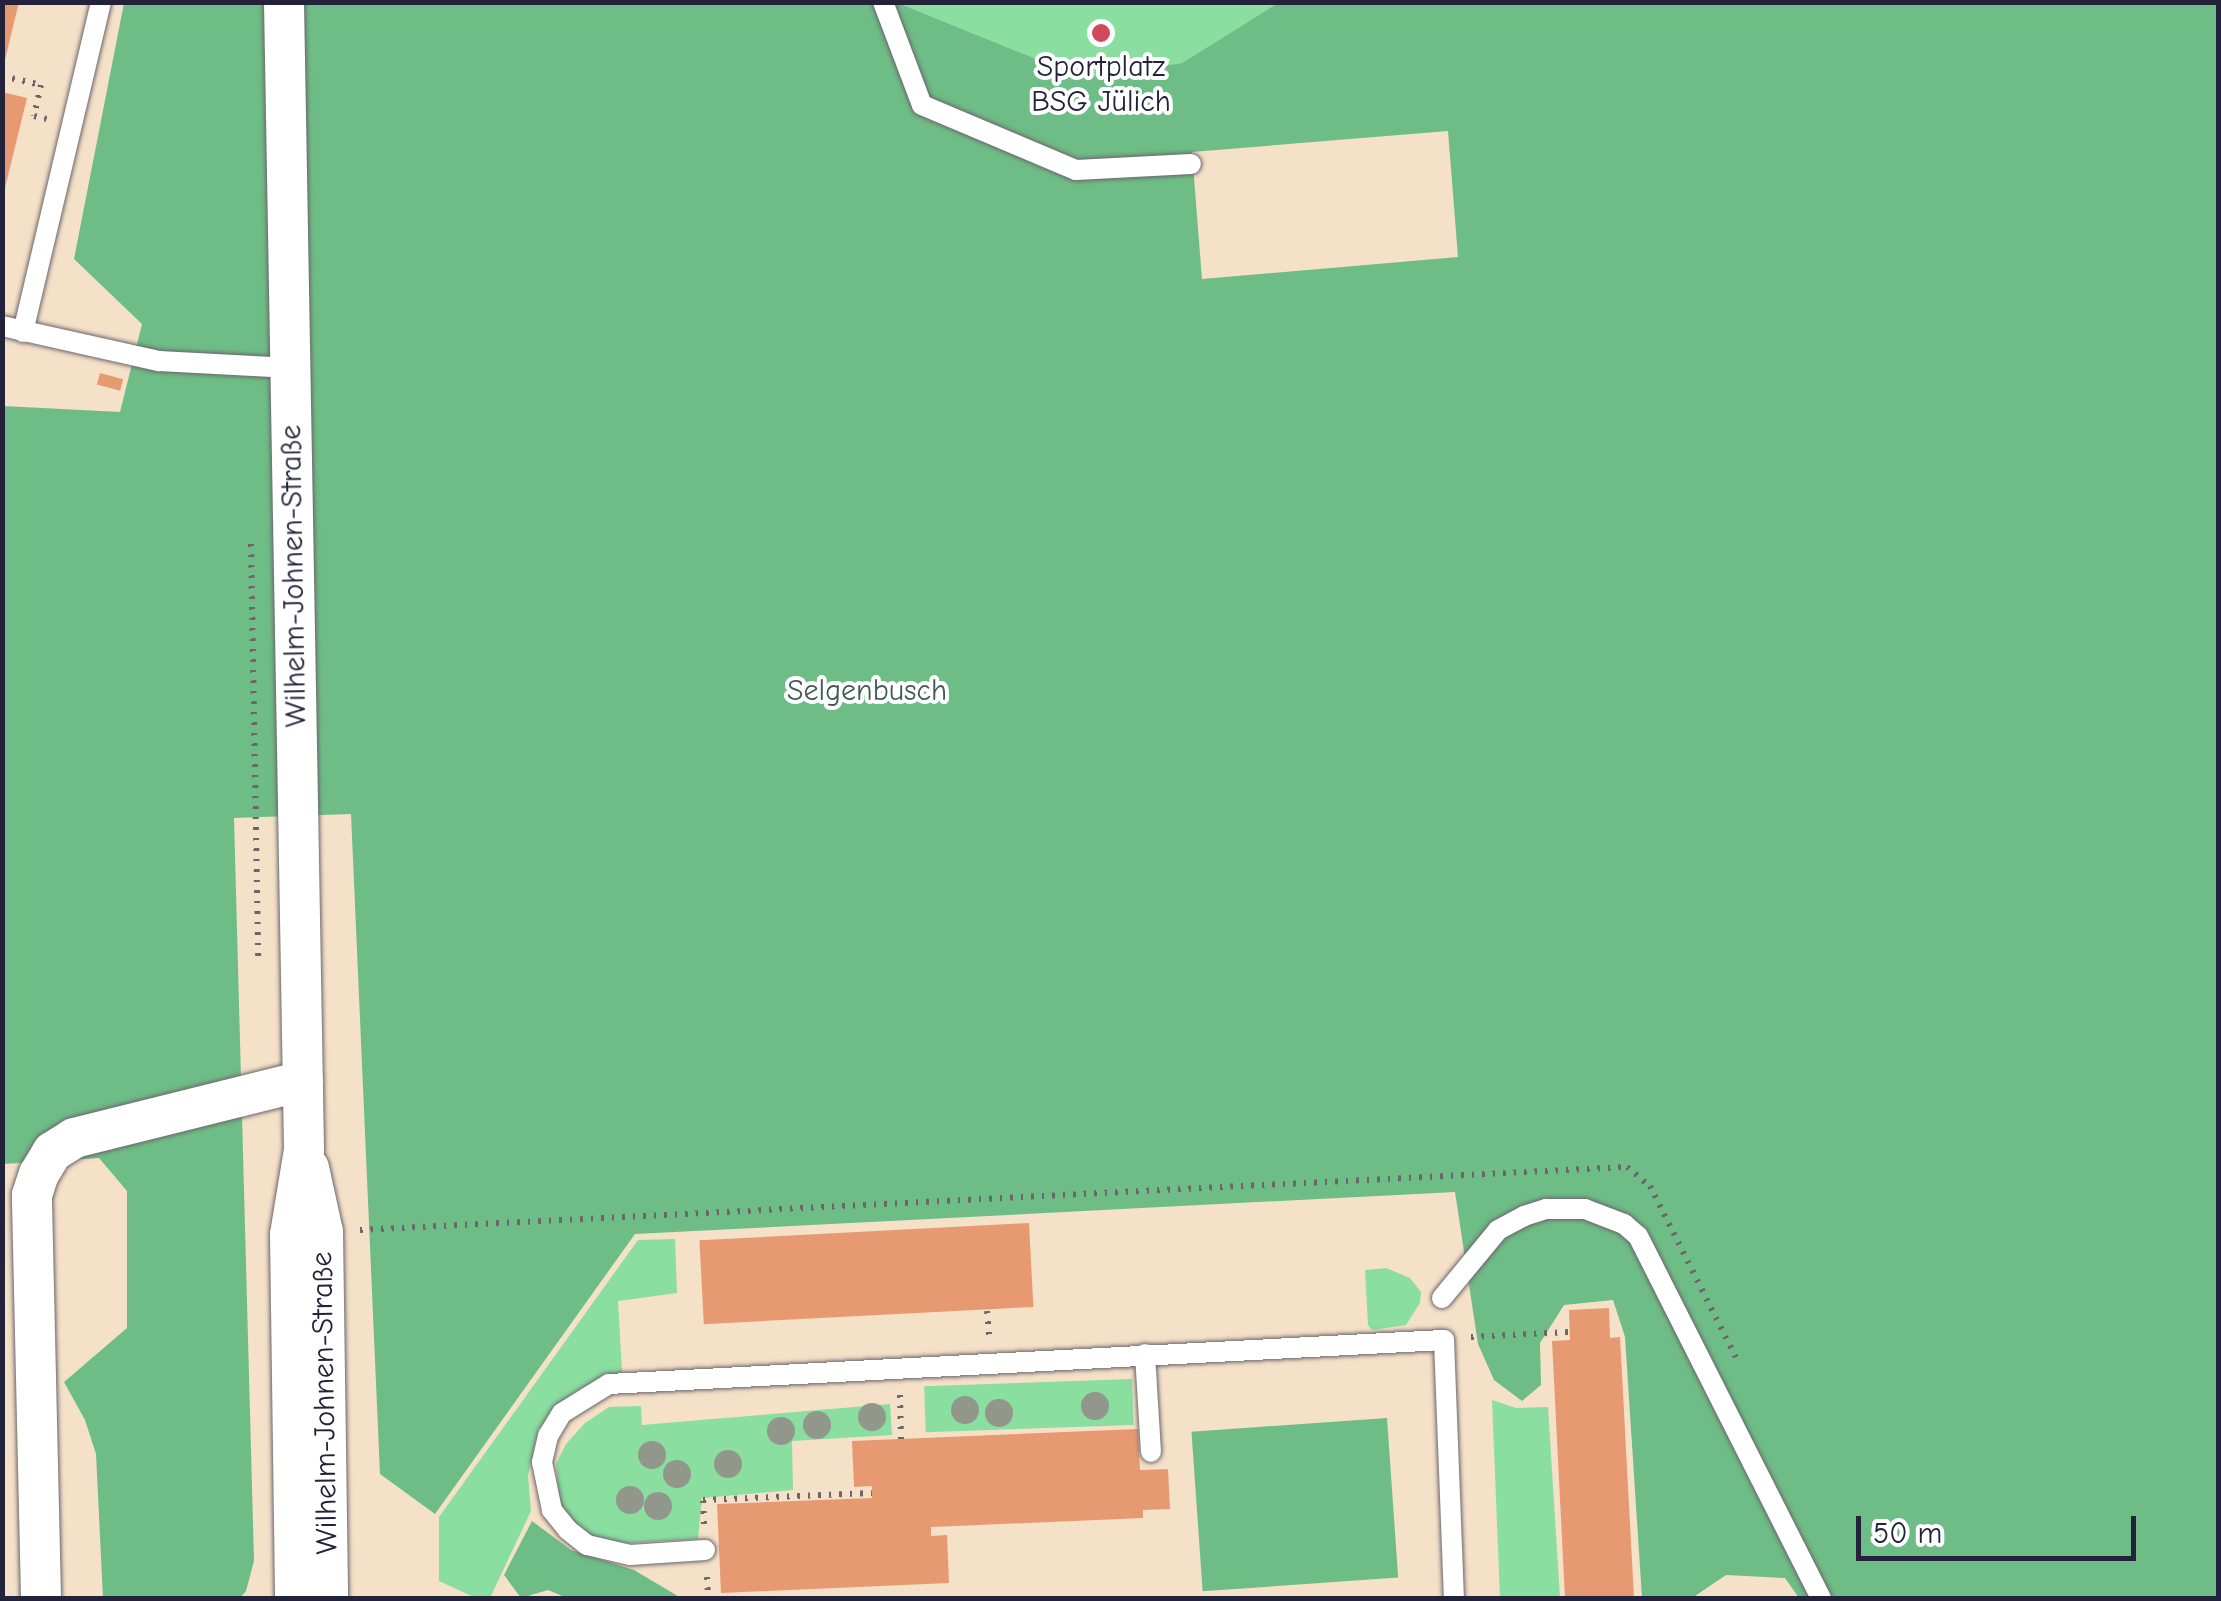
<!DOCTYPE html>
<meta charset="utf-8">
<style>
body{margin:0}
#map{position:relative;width:2221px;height:1601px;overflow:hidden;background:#f5e1c8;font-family:"Comic Neue",sans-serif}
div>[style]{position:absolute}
.green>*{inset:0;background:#89dea0;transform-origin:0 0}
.forest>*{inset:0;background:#6ebd86;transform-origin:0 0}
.building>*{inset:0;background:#e79a72;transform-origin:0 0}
.path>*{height:6px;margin-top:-3px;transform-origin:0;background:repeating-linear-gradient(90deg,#6c656c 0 2.5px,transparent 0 10.5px)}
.roads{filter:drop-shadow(0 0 2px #6c656c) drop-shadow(0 0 2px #6c656c)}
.service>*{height:20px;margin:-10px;padding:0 10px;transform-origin:10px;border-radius:10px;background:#fff}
.minor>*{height:40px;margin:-20px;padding:0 20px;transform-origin:20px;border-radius:20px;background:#fff}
.trees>*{width:28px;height:28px;margin:-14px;border-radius:50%;background:#92978b}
.dots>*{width:28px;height:28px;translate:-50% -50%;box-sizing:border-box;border:5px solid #fff;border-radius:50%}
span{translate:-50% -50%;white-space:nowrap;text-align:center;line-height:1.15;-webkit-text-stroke:8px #fff;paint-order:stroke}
.poi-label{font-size:30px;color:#22223b}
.street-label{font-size:30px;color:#22223b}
.park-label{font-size:30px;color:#415a59}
.frame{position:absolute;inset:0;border:5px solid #22223b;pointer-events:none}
.scale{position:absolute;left:1856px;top:1516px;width:280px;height:45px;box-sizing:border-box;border:5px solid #22223b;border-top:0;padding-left:12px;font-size:30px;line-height:35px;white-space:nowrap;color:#22223b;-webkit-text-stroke:8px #fff;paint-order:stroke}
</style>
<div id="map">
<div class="green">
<i style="clip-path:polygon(898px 3px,1278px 3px,1182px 63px,1083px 78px)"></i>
<i style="clip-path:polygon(675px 1239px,677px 1293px,618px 1301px,622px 1372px,581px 1388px,556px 1406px,538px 1430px,528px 1476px,531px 1511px,490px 1598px,476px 1598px,439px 1581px,439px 1517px,638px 1240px)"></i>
<i style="clip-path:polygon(1386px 1268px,1410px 1278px,1421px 1292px,1420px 1303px,1406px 1325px,1372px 1330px,1368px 1325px,1365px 1270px)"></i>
<i style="left:1132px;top:1379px;width:46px;height:208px;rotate:88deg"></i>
<i style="clip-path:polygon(1492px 1400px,1516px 1408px,1548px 1407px,1560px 1598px,1500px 1598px)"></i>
<i style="clip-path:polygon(890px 1404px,892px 1435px,792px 1441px,793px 1490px,702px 1498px,698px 1539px,610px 1544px,584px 1535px,560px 1506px,556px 1464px,566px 1444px,585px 1423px,609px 1407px,641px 1406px,642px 1425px)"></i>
</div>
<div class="forest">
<i style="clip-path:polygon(evenodd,124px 3px,898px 3px,1083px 78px,1182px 63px,1278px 3px,2218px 3px,2218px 1598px,1799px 1598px,1785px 1578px,1726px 1575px,1692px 1598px,1642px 1598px,1625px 1337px,1613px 1300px,1564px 1305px,1540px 1343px,1541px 1385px,1522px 1401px,1494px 1380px,1478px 1344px,1455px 1192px,635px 1234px,435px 1514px,380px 1474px,351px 814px,234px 818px,254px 1561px,246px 1591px,240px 1598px,103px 1598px,96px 1454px,85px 1420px,64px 1382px,127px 1328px,127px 1191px,99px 1158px,3px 1164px,3px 406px,120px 412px,142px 324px,74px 259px,124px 3px,1448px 131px,1458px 257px,1202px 279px,1192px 152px,1448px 131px)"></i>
<i style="left:1387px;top:1418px;width:160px;height:196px;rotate:86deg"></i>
<i style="clip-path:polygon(532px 1521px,571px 1550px,634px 1570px,681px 1598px,567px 1598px,548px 1590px,521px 1598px,504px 1575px)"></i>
</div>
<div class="building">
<i style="clip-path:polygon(2px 2px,19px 2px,4px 64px,2px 64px)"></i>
<i style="clip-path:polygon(2px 92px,27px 98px,4px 192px,2px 192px)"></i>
<i style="left:100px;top:373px;width:24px;height:12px;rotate:15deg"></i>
<i style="left:1029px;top:1223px;width:84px;height:330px;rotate:87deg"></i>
<i style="clip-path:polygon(1609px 1308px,1610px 1338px,1620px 1337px,1634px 1598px,1565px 1598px,1552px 1341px,1570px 1340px,1569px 1310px)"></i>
<i style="clip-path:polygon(1138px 1429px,1140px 1470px,1168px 1469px,1170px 1509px,1143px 1510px,1143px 1518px,931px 1527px,931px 1536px,947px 1535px,949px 1583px,721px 1593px,717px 1504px,872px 1498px,872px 1486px,854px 1487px,852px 1441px)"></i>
</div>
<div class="path">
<i style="left:2px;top:76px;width:40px;rotate:13deg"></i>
<i style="left:41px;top:85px;width:32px;rotate:103deg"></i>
<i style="left:34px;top:116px;width:13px;rotate:13deg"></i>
<i style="left:251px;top:544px;width:412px;rotate:89deg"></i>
<i style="left:360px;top:1230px;width:1269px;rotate:-2.85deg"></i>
<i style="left:1627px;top:1167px;width:30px;rotate:40deg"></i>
<i style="left:1650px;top:1186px;width:195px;rotate:63.4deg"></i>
<i style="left:987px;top:1311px;width:24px;rotate:85deg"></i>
<i style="left:1471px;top:1337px;width:99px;rotate:-2.9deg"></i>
<i style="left:900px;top:1395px;width:44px;rotate:88.7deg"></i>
<i style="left:704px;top:1524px;width:24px;rotate:-92deg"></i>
<i style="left:703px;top:1500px;width:169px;rotate:-2.4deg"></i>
<i style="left:707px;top:1577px;width:21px;rotate:87deg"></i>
</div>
<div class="roads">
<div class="service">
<i style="left:883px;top:2px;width:110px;rotate:69.3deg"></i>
<i style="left:922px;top:105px;width:167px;rotate:22.9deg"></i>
<i style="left:1076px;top:170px;width:115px;rotate:-3deg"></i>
<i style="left:2px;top:326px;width:161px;rotate:12.6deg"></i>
<i style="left:159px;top:361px;width:132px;rotate:3deg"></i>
<i style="left:23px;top:332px;width:339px;rotate:-76.7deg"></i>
<i style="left:1442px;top:1298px;width:88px;rotate:-50.5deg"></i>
<i style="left:1498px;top:1230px;width:30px;rotate:-28deg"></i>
<i style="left:1524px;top:1216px;width:23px;rotate:-18deg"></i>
<i style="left:1546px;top:1209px;width:39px"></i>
<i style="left:1585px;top:1209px;width:42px;rotate:21deg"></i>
<i style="left:1624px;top:1224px;width:18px;rotate:41deg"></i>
<i style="left:1638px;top:1236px;width:406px;rotate:63.2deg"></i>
<i style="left:1145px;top:1354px;width:98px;rotate:86.5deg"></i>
<i style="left:705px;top:1550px;width:75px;rotate:176.2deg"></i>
<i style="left:630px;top:1555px;width:44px;rotate:-166.9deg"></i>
<i style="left:587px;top:1545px;width:24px;rotate:-142deg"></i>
<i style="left:568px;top:1530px;width:26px;rotate:-129deg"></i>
<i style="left:552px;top:1510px;width:49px;rotate:-101.8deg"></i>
<i style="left:542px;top:1462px;width:27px;rotate:-77deg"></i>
<i style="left:548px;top:1436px;width:27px;rotate:-59deg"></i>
<i style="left:562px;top:1413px;width:55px;rotate:-31.7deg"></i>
<i style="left:609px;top:1384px;width:836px;rotate:-3.02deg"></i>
<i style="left:1444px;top:1340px;width:258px;rotate:87.8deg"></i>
</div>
<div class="minor">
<i style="left:284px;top:2px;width:1148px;rotate:89deg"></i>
<i style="left:304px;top:1150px;width:86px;rotate:99.4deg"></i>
<i style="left:290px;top:1235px;width:363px;rotate:89.2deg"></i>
<i style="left:309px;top:1168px;width:66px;rotate:77.7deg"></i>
<i style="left:323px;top:1232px;width:366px;rotate:89.2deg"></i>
<i style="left:41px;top:1598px;width:403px;rotate:-91.3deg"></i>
<i style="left:32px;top:1195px;width:22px;rotate:-72deg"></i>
<i style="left:39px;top:1174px;width:26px;rotate:-59deg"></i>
<i style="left:52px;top:1152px;width:26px;rotate:-32deg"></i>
<i style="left:74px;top:1138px;width:236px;rotate:-14deg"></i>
</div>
</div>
<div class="trees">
<i style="left:1095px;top:1406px"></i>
<i style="left:965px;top:1410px"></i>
<i style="left:999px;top:1413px"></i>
<i style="left:872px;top:1417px"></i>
<i style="left:817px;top:1425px"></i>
<i style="left:781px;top:1431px"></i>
<i style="left:652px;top:1455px"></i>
<i style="left:728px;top:1464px"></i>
<i style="left:677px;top:1474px"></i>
<i style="left:630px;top:1500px"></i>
<i style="left:658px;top:1506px"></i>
</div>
<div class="dots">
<i style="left:1101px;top:33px;background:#d1495b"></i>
</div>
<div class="poi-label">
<span style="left:1101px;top:84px">Sportplatz<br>BSG Jülich</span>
</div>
<div class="street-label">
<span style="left:294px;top:576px;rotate:-91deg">Wilhelm-Johnen-Straße</span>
<span style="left:325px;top:1403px;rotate:-91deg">Wilhelm-Johnen-Straße</span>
</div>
<div class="park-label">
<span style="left:867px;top:691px">Selgenbusch</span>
</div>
<div class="frame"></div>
<div class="scale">50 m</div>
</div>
